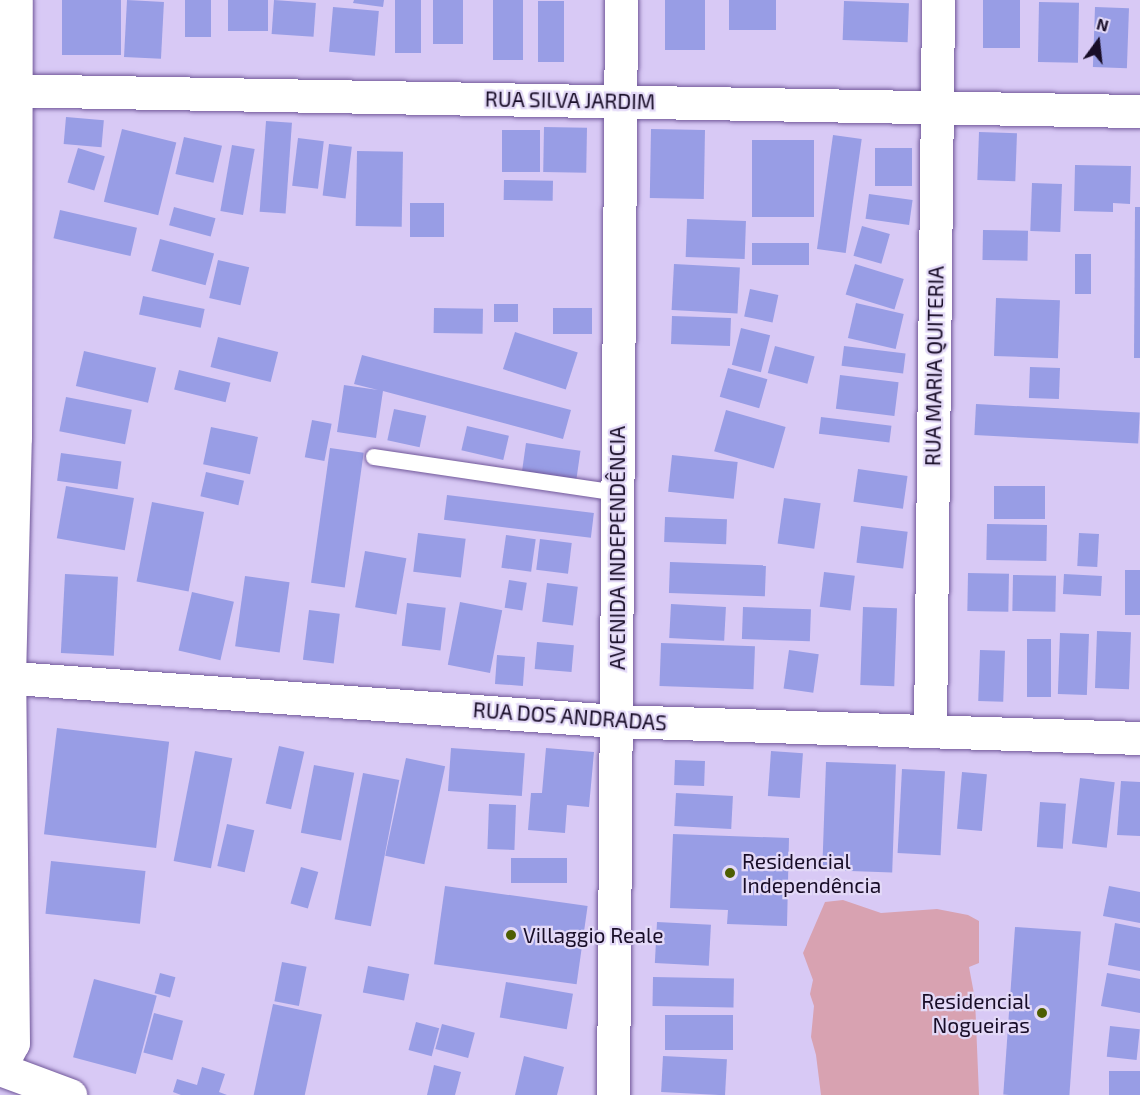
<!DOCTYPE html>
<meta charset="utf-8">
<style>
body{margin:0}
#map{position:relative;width:1140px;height:1095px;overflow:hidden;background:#d8c9f5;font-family:"Exo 2",sans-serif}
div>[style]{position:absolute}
.green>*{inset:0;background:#d8a2b1}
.building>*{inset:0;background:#989de5;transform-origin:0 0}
.roads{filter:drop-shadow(0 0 2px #71589a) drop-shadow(0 0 2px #71589a)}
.lane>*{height:16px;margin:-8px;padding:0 8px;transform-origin:8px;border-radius:8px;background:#fff}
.street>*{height:33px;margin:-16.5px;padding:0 16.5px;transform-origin:16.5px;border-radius:16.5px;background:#fff}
.secondary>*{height:33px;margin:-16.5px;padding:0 16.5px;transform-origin:16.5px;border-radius:16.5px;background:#fff}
.dots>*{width:16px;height:16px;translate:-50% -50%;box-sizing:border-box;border:3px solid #e3d9f7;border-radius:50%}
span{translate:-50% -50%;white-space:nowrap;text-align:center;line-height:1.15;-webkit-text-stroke:4.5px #e3d9f7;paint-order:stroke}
.street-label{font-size:21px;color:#180d27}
.poi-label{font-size:21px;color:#180d27}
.left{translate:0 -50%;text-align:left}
.right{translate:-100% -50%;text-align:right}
.north{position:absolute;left:1068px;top:12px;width:60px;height:60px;-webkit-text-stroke:4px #e3d9f7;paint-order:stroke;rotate:15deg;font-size:16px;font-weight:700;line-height:24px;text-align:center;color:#180d27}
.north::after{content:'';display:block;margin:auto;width:21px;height:27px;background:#180d27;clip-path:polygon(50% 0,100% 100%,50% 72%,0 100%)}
</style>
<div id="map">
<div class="green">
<i style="clip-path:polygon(843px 900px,881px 913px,937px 909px,968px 915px,979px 921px,979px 963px,969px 967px,975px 999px,979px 1095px,821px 1095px,816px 1055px,811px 1037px,814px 1006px,810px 994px,813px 980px,803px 953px,825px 902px)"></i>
</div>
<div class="building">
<i style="left:62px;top:0;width:59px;height:55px"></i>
<i style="left:127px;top:0;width:37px;height:57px;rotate:3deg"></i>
<i style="left:185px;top:0;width:26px;height:37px"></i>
<i style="left:228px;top:0;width:40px;height:31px"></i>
<i style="left:274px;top:0;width:42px;height:34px;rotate:4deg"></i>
<i style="clip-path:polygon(354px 0,384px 0,383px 7px,353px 3px)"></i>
<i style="left:395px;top:0;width:26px;height:53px"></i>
<i style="left:433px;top:0;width:30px;height:44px"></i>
<i style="left:493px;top:0;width:30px;height:60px"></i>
<i style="left:665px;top:0;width:40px;height:50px"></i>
<i style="left:729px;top:0;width:47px;height:30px"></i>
<i style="left:983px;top:0;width:37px;height:48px"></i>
<i style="left:538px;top:1px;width:26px;height:61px"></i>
<i style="left:844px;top:1px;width:65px;height:39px;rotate:2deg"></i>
<i style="left:1039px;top:2px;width:40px;height:60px;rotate:1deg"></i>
<i style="left:333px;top:7px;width:46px;height:45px;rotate:5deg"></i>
<i style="left:1095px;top:7px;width:34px;height:60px;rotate:2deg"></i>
<i style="left:66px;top:117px;width:38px;height:27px;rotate:5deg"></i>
<i style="left:266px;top:121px;width:26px;height:91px;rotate:4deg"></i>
<i style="left:544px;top:127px;width:43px;height:45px;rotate:1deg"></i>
<i style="left:122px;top:129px;width:56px;height:75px;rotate:14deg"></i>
<i style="left:651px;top:129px;width:54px;height:69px;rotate:1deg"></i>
<i style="left:502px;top:130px;width:38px;height:42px"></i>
<i style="left:979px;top:132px;width:38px;height:48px;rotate:2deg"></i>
<i style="left:833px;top:135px;width:29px;height:115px;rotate:8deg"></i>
<i style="left:184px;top:137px;width:39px;height:38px;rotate:13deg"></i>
<i style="left:298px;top:138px;width:26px;height:48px;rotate:7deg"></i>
<i style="left:752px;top:140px;width:62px;height:77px"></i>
<i style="left:329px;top:144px;width:23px;height:52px;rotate:7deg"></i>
<i style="left:232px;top:145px;width:23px;height:67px;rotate:10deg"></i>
<i style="left:78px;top:148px;width:28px;height:36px;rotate:17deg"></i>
<i style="left:875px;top:148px;width:37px;height:38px"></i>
<i style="left:357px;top:151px;width:46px;height:75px;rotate:1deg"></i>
<i style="clip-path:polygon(1075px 165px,1131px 166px,1130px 204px,1113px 203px,1113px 212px,1074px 211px)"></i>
<i style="left:504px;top:180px;width:49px;height:20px;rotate:1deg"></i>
<i style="left:1032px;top:183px;width:30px;height:48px;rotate:2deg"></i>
<i style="left:869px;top:194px;width:44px;height:25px;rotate:8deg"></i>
<i style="left:410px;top:203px;width:34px;height:34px"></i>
<i style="left:174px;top:207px;width:43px;height:19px;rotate:15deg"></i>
<i style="clip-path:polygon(1135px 207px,1140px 207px,1140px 358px,1134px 358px)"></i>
<i style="left:60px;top:210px;width:79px;height:29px;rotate:13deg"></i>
<i style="left:687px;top:219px;width:59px;height:38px;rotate:2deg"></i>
<i style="left:862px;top:226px;width:29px;height:31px;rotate:16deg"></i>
<i style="left:983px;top:230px;width:45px;height:30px;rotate:1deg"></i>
<i style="left:160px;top:239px;width:56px;height:33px;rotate:15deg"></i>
<i style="left:752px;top:243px;width:57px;height:22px"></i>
<i style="left:1075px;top:254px;width:16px;height:40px"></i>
<i style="left:218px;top:260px;width:32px;height:39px;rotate:13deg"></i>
<i style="left:674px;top:264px;width:66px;height:46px;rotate:3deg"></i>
<i style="left:855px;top:264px;width:51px;height:32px;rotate:17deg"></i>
<i style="left:750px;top:289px;width:29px;height:28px;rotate:12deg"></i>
<i style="left:143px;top:296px;width:63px;height:19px;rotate:12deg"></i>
<i style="left:996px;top:298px;width:64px;height:58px;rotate:2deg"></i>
<i style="left:856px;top:303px;width:49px;height:36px;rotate:13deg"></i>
<i style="left:494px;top:304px;width:24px;height:18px"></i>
<i style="left:434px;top:308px;width:49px;height:25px;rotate:1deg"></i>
<i style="left:553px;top:308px;width:39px;height:26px"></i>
<i style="left:672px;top:316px;width:59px;height:28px;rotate:2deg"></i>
<i style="left:741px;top:328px;width:30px;height:38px;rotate:14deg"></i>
<i style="left:515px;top:332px;width:66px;height:39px;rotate:18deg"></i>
<i style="left:218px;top:337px;width:62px;height:31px;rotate:14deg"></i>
<i style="left:775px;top:346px;width:41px;height:28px;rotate:15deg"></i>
<i style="left:844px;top:346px;width:62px;height:20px;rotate:7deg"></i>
<i style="left:84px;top:351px;width:74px;height:36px;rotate:13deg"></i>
<i style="clip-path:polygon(362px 355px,571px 410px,563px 439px,383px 391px,376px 438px,337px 432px,344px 385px,378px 390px,354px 384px)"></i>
<i style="left:1030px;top:367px;width:30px;height:31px;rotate:2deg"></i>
<i style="left:728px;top:368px;width:41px;height:30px;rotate:16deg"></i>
<i style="left:179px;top:370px;width:53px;height:20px;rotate:14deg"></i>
<i style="left:840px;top:375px;width:59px;height:34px;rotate:7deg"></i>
<i style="left:66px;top:397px;width:67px;height:35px;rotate:11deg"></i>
<i style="left:976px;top:404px;width:164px;height:31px;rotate:3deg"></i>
<i style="left:394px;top:409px;width:33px;height:32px;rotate:12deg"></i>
<i style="left:726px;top:410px;width:62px;height:43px;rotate:16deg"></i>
<i style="left:821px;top:417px;width:71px;height:17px;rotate:7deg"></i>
<i style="left:312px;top:420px;width:20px;height:38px;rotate:11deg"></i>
<i style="left:467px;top:426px;width:43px;height:25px;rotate:13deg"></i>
<i style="left:211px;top:427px;width:48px;height:38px;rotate:12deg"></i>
<i style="left:526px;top:443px;width:55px;height:29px;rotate:8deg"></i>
<i style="left:330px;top:448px;width:34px;height:136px;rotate:8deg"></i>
<i style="left:61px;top:453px;width:61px;height:28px;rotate:8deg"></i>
<i style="left:672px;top:455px;width:66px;height:37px;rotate:6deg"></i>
<i style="left:858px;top:469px;width:50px;height:33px;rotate:8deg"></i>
<i style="left:206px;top:472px;width:39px;height:25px;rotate:13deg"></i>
<i style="left:66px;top:486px;width:69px;height:53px;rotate:10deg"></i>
<i style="left:994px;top:486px;width:51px;height:33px"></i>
<i style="left:447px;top:495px;width:148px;height:25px;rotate:7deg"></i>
<i style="left:784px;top:498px;width:37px;height:46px;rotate:8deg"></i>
<i style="left:152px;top:502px;width:53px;height:81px;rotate:11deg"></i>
<i style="left:665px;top:517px;width:62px;height:25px;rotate:2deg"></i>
<i style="left:987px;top:524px;width:60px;height:36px;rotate:1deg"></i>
<i style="left:861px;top:526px;width:47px;height:37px;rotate:7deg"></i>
<i style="left:418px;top:533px;width:48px;height:39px;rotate:7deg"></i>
<i style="left:1079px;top:533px;width:20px;height:33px;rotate:3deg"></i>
<i style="left:506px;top:535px;width:30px;height:33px;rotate:8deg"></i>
<i style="left:540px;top:539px;width:32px;height:31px;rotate:7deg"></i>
<i style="left:365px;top:551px;width:42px;height:57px;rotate:10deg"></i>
<i style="left:670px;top:562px;width:96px;height:31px;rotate:2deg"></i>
<i style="left:1125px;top:570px;width:15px;height:45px"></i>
<i style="left:824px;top:572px;width:31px;height:35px;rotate:7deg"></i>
<i style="left:968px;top:573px;width:41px;height:38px;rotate:1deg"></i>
<i style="left:65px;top:574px;width:53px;height:79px;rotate:3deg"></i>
<i style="left:1064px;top:574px;width:38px;height:20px;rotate:3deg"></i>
<i style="left:1013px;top:575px;width:43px;height:36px;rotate:1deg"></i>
<i style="left:245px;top:576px;width:45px;height:71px;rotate:8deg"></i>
<i style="left:509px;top:580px;width:18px;height:28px;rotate:9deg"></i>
<i style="left:547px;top:583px;width:31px;height:39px;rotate:7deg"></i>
<i style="left:192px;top:592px;width:43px;height:60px;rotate:13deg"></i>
<i style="left:460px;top:602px;width:43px;height:64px;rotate:11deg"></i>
<i style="left:407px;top:603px;width:39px;height:43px;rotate:7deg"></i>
<i style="left:671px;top:604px;width:55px;height:34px;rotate:3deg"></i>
<i style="left:743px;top:607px;width:68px;height:32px;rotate:2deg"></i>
<i style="left:863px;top:607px;width:34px;height:78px;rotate:2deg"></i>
<i style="left:309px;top:610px;width:31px;height:50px;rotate:7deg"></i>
<i style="left:1097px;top:631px;width:34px;height:57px;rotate:2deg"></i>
<i style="left:1060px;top:633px;width:29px;height:61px;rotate:2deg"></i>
<i style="left:1027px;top:639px;width:24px;height:58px"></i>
<i style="left:537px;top:642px;width:37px;height:27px;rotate:5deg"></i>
<i style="left:661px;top:643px;width:94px;height:43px;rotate:2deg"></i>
<i style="left:789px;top:650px;width:30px;height:39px;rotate:8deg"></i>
<i style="left:980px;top:650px;width:25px;height:51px;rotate:2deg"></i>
<i style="left:497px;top:655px;width:28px;height:29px;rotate:4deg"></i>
<i style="left:57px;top:728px;width:113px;height:107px;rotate:7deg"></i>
<i style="left:279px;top:746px;width:26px;height:59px;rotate:13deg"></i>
<i style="left:451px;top:748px;width:74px;height:43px;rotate:4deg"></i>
<i style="clip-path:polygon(546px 748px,594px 752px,589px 807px,567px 805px,565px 833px,528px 830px,531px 793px,542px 793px)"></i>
<i style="left:195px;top:751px;width:38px;height:112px;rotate:11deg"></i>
<i style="left:771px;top:751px;width:32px;height:45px;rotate:4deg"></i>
<i style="left:406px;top:758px;width:40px;height:100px;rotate:12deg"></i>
<i style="left:675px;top:760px;width:30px;height:25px;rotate:2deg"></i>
<i style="left:826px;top:762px;width:70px;height:108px;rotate:2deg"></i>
<i style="left:314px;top:765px;width:41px;height:69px;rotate:11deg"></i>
<i style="left:902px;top:769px;width:43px;height:84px;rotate:3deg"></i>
<i style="left:962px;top:772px;width:25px;height:57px;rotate:5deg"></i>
<i style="left:363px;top:773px;width:37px;height:149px;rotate:11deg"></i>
<i style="left:1080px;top:778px;width:35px;height:66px;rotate:7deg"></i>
<i style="clip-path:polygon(1121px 781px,1140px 782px,1140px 836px,1117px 835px)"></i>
<i style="left:676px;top:793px;width:57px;height:33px;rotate:3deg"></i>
<i style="left:1040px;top:802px;width:26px;height:45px;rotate:4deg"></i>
<i style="left:489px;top:804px;width:27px;height:45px;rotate:2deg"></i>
<i style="left:227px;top:824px;width:28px;height:43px;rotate:13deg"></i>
<i style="clip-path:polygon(673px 834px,789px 838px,787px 926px,727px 924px,728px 910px,670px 908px)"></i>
<i style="left:511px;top:858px;width:56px;height:25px"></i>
<i style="left:51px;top:861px;width:95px;height:53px;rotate:6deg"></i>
<i style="left:301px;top:867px;width:18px;height:38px;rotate:16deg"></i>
<i style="left:445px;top:886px;width:144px;height:79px;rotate:8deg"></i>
<i style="clip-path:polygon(1109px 886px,1140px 892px,1140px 923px,1103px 916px)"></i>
<i style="left:657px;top:922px;width:54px;height:41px;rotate:3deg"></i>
<i style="clip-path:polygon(1115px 923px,1140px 928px,1140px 971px,1108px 965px)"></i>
<i style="left:1015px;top:927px;width:66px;height:168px;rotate:4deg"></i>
<i style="left:282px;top:962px;width:25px;height:40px;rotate:11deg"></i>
<i style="left:368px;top:966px;width:42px;height:27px;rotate:11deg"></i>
<i style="left:160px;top:973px;width:16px;height:21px;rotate:15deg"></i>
<i style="clip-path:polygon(1107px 973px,1140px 979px,1140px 1013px,1101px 1006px)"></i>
<i style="left:653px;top:977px;width:81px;height:29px;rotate:1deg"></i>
<i style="left:94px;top:979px;width:65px;height:81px;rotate:15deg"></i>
<i style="left:506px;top:982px;width:68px;height:36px;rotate:10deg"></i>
<i style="left:273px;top:1004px;width:50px;height:93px;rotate:12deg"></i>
<i style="left:154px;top:1013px;width:30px;height:41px;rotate:15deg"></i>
<i style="left:665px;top:1015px;width:68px;height:35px"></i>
<i style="left:416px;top:1022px;width:24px;height:29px;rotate:15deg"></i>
<i style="left:442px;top:1024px;width:34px;height:26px;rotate:15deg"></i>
<i style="left:1110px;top:1026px;width:30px;height:31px;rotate:6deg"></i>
<i style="clip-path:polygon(524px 1056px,564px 1067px,557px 1095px,515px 1095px)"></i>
<i style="left:663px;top:1056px;width:64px;height:36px;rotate:3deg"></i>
<i style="clip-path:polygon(434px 1065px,461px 1072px,455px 1095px,427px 1095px)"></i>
<i style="clip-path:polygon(202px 1067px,225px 1074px,219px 1092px,227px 1095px,181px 1095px,173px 1092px,177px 1079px,197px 1085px)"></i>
<i style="left:1109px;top:1071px;width:31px;height:24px"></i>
</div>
<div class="roads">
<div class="lane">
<i style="left:374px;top:457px;width:246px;rotate:8.4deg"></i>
</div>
<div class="street">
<i style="left:930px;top:731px;width:731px;rotate:-89.37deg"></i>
<i style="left:613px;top:1095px;width:1095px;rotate:-89.58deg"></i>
</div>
<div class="secondary">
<i style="left:0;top:90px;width:1140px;rotate:1.06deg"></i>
<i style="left:0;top:677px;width:618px;rotate:4.09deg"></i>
<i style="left:616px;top:721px;width:524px;rotate:1.86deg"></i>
<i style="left:0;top:1067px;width:27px;rotate:-62deg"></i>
<i style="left:13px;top:1043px;width:365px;rotate:-90.6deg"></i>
<i style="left:9px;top:678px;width:240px;rotate:-88.6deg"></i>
<i style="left:15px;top:438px;width:438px;rotate:-89.9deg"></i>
<i style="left:0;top:1069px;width:75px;rotate:20.4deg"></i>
</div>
</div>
<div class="dots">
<i style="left:730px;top:873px;background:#4e5e01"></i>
<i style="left:511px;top:935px;background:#4e5e01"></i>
<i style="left:1042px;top:1013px;background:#4e5e01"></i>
</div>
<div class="street-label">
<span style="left:570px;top:100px;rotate:1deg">RUA SILVA JARDIM</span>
<span style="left:934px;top:366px;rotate:-89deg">RUA MARIA QUITERIA</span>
<span style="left:617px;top:548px;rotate:-90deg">AVENIDA INDEPENDÊNCIA</span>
<span style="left:570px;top:716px;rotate:4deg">RUA DOS ANDRADAS</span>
</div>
<div class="poi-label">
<span class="left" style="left:742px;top:873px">Residencial<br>Independência</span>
<span class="left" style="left:523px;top:935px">Villaggio Reale</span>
<span class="right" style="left:1030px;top:1013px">Residencial<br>Nogueiras</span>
</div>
<div class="north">N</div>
</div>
